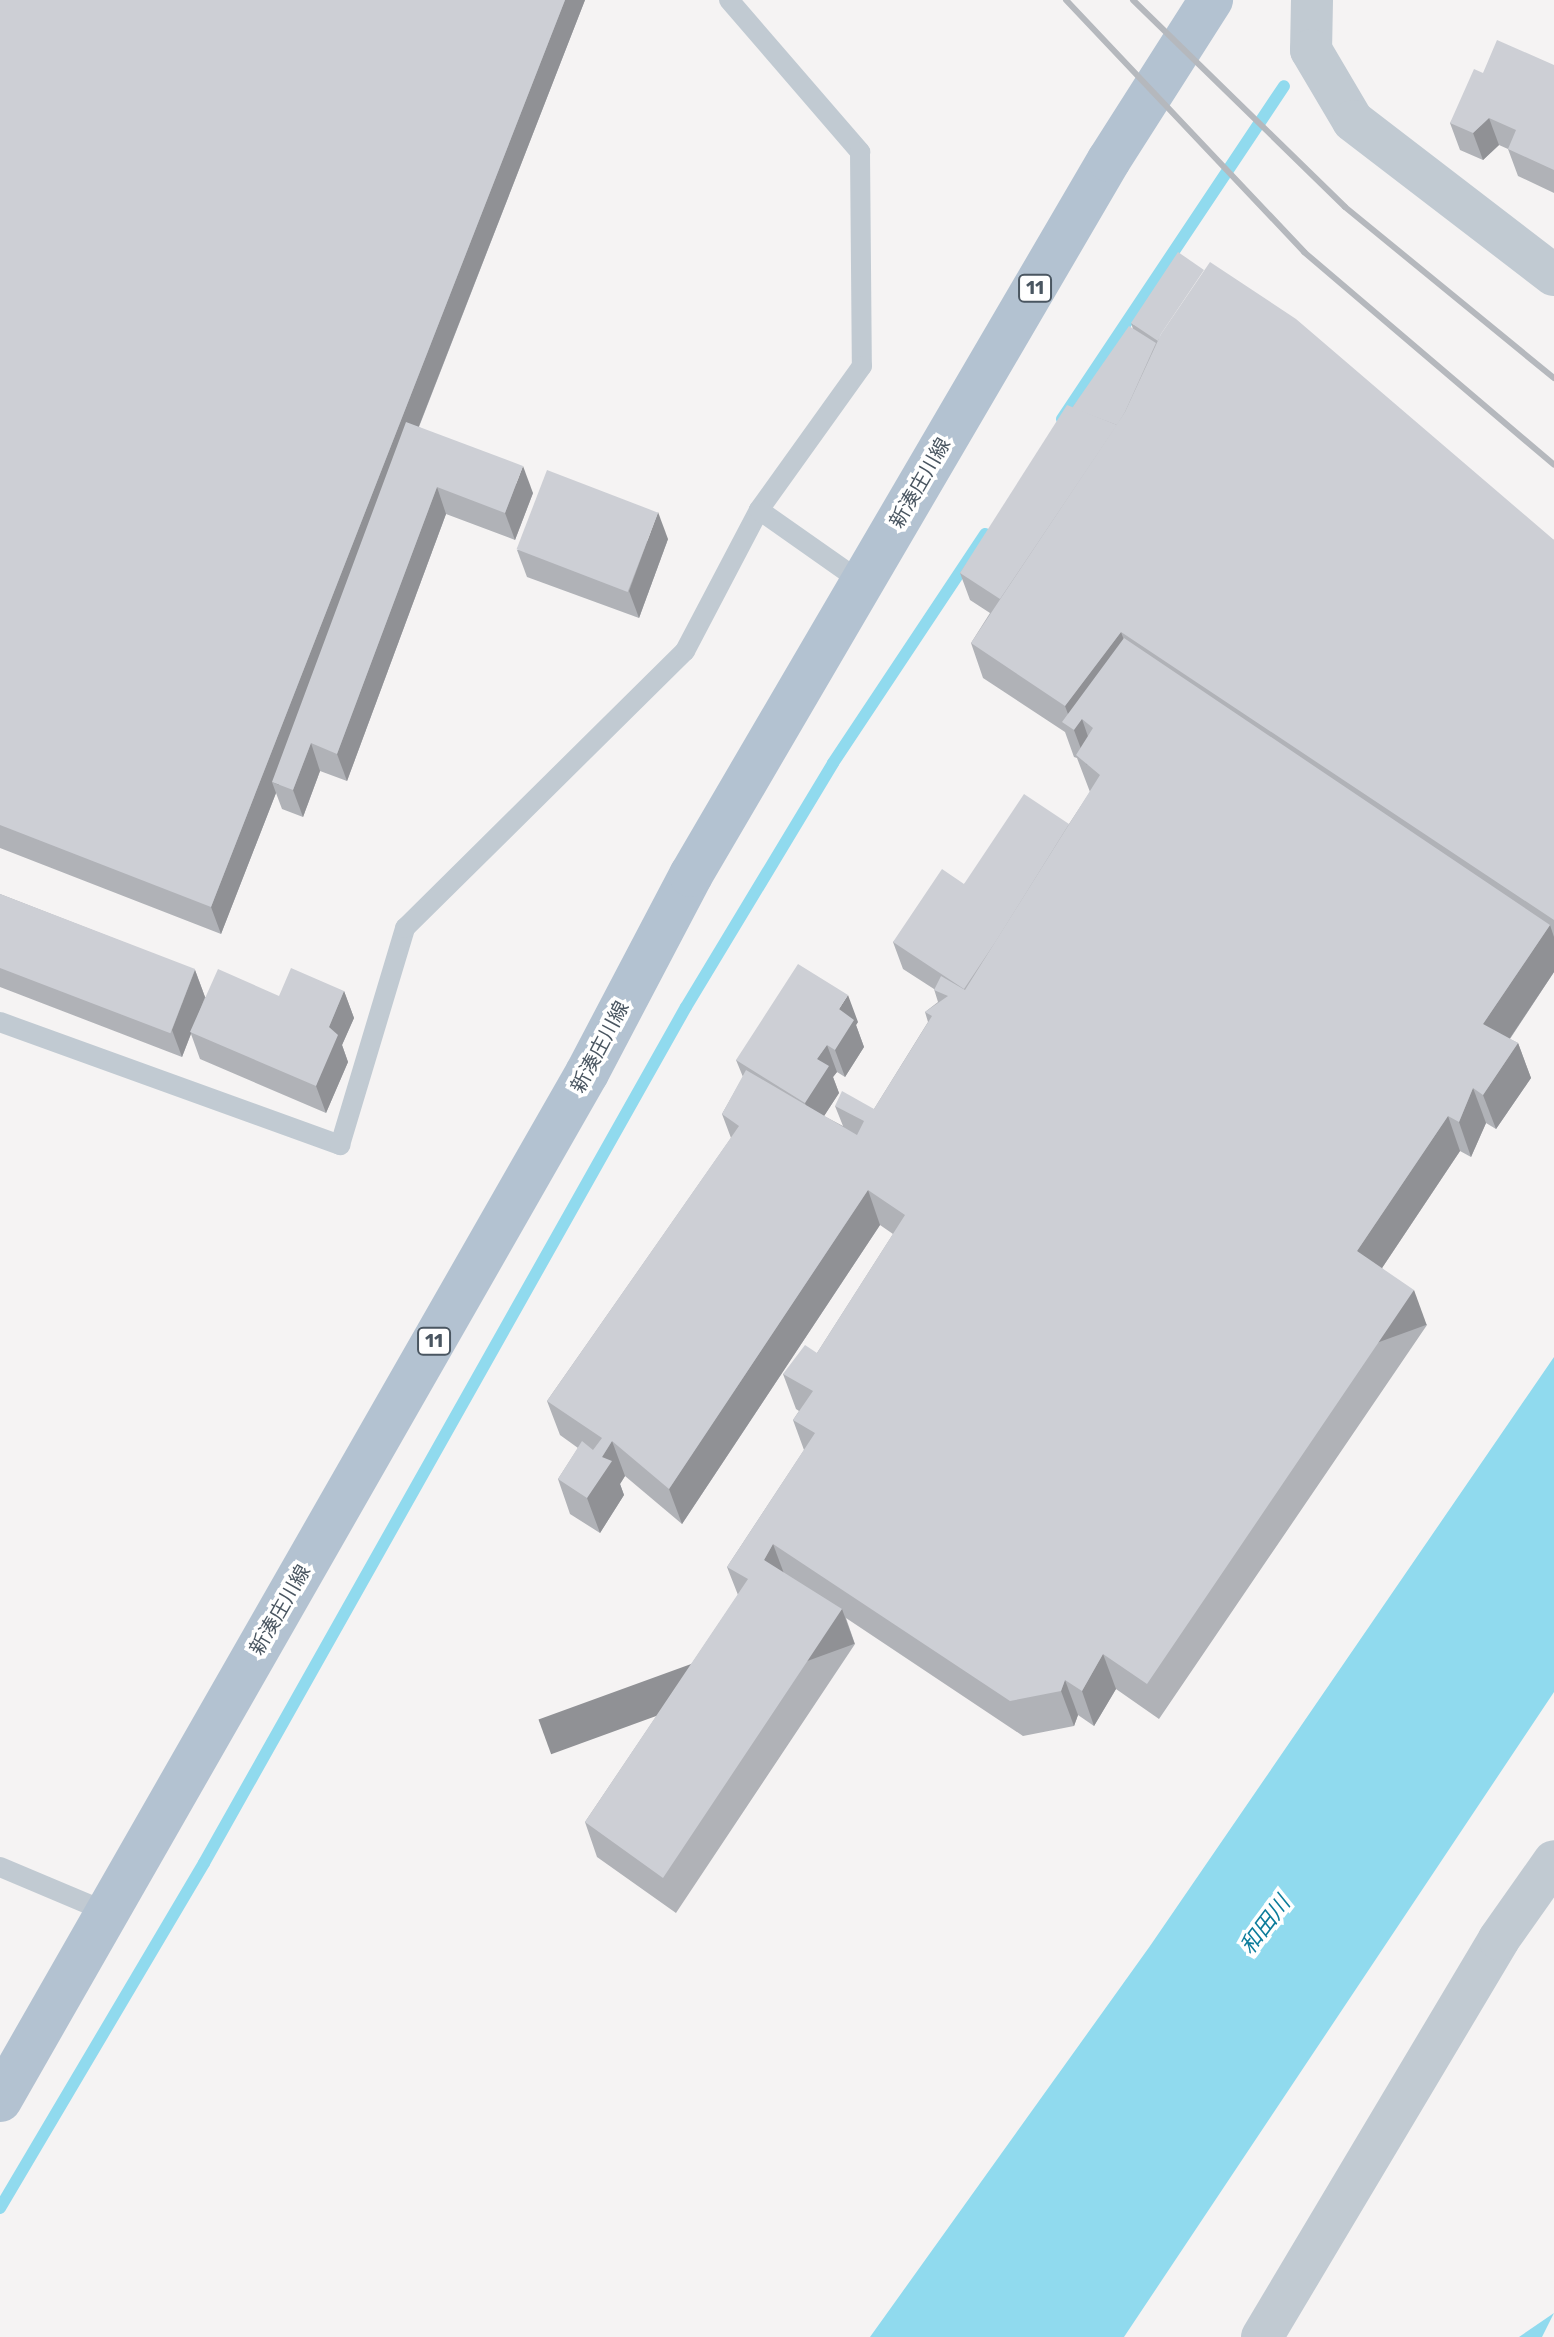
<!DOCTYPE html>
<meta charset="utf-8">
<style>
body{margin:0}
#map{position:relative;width:1554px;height:2337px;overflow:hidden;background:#f5f3f3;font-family:Rubik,"Noto Sans JP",sans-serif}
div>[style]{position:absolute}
.water>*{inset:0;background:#90daee}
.stream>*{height:12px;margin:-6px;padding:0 6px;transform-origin:6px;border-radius:6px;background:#90daee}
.lane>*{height:20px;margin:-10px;padding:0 10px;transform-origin:10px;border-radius:10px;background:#c1cad2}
.street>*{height:42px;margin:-21px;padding:0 21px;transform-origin:21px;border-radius:21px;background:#c1cad2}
.primary>*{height:44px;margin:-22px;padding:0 22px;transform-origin:22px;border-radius:22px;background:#b3c2d1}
.rail>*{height:6px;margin:-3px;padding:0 3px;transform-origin:3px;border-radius:3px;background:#b5b8bd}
.wall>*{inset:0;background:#b0b2b7}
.shaded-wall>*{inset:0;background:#909195;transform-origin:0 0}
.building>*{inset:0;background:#cdcfd5;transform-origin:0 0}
span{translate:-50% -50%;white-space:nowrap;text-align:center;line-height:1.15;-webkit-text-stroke:7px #fff;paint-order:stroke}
.shield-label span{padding:2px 6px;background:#fff;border:2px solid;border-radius:6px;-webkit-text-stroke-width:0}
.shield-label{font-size:18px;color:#4a5661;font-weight:700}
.street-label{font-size:20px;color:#4a5661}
.water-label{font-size:22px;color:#0c7c9b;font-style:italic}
</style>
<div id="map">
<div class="water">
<i style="clip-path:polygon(1554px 1357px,1554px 1692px,1124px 2337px,870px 2337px,1150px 1946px)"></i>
<i style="clip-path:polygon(1554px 2313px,1542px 2337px,1519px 2337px)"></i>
</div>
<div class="stream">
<i style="left:1062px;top:419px;width:400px;rotate:-56.3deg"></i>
<i style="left:0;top:2208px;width:401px;rotate:-59.4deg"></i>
<i style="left:204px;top:1863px;width:982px;rotate:-60.62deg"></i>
<i style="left:686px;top:1007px;width:285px;rotate:-58.9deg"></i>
<i style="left:833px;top:763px;width:275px;rotate:-56.4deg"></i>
</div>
<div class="lane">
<i style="left:729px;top:0;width:201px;rotate:49.2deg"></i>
<i style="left:860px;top:152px;width:214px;rotate:89.5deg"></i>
<i style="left:862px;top:366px;width:177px;rotate:125.6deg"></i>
<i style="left:0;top:1022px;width:362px;rotate:19.9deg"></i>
<i style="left:340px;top:1145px;width:227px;rotate:-73.3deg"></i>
<i style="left:405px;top:928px;width:394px;rotate:-44.7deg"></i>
<i style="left:685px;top:651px;width:159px;rotate:-62.3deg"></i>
<i style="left:759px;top:510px;width:127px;rotate:35.1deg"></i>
<i style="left:0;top:1867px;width:116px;rotate:22.8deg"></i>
</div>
<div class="street">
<i style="left:1312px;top:0;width:50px;rotate:91.1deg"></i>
<i style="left:1311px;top:50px;width:82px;rotate:59.4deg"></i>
<i style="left:1353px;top:121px;width:253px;rotate:37.5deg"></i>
<i style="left:1262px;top:2337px;width:463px;rotate:-59.2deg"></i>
<i style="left:1499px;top:1939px;width:95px;rotate:-54.8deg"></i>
</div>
<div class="primary">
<i style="left:0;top:2100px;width:1183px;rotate:-60.25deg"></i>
<i style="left:587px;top:1073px;width:224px;rotate:-62.3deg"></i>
<i style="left:691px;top:875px;width:828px;rotate:-59.69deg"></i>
<i style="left:1109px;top:160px;width:190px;rotate:-57.5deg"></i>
</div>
<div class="rail">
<i style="left:1066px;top:0;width:347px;rotate:46.6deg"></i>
<i style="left:1304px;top:252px;width:328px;rotate:40.4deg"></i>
<i style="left:1133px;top:0;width:296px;rotate:44.3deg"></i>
<i style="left:1345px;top:207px;width:270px;rotate:39.3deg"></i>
</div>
<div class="wall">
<i style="clip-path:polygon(0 0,585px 0,419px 427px,533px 493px,515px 540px,446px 514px,347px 781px,320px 771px,303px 817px,282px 809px,276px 793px,221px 934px,0 848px)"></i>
<i style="clip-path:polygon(1554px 65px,1554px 193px,1518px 176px,1508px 149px,1499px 145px,1483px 160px,1460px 150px,1450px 123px,1483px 73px)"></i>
<i style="clip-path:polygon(1131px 323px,1554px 540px,1554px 972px,1510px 1039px,1518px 1043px,1531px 1078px,1496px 1129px,1486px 1123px,1471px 1157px,1460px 1151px,1382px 1268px,1427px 1325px,1159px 1719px,1116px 1689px,1094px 1726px,1078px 1715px,1074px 1726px,1023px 1736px,846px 1618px,855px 1644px,676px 1913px,597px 1857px,585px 1822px,738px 1595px,727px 1567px,804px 1450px,793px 1420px,799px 1411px,796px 1409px,783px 1374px,817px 1353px,893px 1234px,880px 1225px,682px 1524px,625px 1476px,620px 1484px,624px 1495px,600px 1533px,570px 1514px,558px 1479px,578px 1448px,560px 1435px,547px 1401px,731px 1138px,722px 1114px,743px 1077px,736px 1060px,858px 1022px,856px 1025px,864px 1047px,845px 1077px,837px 1072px,833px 1077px,839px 1093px,824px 1116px,843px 1126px,835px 1106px,874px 1109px,928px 1022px,925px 1012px,938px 1002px,934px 989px,903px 969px,893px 942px,964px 884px,1069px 824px,1090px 792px,1077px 758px,1074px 757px,1065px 732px,983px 678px,971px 643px,990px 613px,970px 600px,960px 573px,1072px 408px,1133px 329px)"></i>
<i style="clip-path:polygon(668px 539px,639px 618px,527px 577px,517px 550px)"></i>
<i style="clip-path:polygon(0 894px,195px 970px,205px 997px,279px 996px,344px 991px,354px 1018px,342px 1045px,348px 1062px,326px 1113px,200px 1059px,191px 1034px,182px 1057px,0 987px)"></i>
</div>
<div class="shaded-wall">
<i style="clip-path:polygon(565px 0,585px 0,279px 785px,272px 782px,276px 793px,221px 934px,211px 907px)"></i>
<i style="clip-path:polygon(1489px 118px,1499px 145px,1483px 160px,1473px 133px)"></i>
<i style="clip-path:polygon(523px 466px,533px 493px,515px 540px,505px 513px)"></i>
<i style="clip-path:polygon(437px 487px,446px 514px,347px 781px,337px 754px)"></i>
<i style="clip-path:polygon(658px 512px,668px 539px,639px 618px,629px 591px)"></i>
<i style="clip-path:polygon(1121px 632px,1134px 667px,1082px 719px,1094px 754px,1087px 765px,1065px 706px)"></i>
<i style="clip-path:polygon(311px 743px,320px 771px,303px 817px,293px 790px)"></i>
<i style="clip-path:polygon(1550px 925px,1554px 937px,1554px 972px,1496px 1059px,1483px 1024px)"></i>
<i style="clip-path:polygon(195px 970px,205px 997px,182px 1057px,172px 1030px)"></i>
<i style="clip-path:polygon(344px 991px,354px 1018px,342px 1045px,348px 1062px,326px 1113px,316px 1086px,329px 1027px)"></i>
<i style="clip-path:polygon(848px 995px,858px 1022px,856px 1025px,864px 1047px,845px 1077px,835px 1050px,839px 1009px)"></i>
<i style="clip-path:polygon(1518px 1043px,1531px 1078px,1496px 1129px,1483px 1095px)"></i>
<i style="clip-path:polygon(827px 1045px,837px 1072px,833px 1077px,839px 1093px,815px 1130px,805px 1103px,817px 1059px)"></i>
<i style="clip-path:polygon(1473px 1088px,1486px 1123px,1471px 1157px,1459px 1122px)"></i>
<i style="clip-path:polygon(1448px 1116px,1460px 1151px,1370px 1286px,1357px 1251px)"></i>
<i style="clip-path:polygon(868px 1190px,880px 1225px,682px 1524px,669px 1489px)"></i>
<i style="left:1414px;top:1290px;width:37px;height:476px;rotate:70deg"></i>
<i style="clip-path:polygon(612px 1441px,625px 1476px,620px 1484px,624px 1495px,600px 1533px,587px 1498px,602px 1457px)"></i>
<i style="clip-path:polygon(773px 1544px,786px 1579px,764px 1560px)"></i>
<i style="left:842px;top:1609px;width:37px;height:323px;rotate:70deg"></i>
<i style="clip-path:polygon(1103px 1654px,1116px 1689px,1094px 1726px,1082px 1691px)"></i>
<i style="clip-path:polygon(1065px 1680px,1078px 1715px,1074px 1726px,1061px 1691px)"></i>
</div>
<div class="building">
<i style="clip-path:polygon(0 0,565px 0,211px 907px,0 825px)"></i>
<i style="clip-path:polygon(1497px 40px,1554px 65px,1554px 170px,1508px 149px,1516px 130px,1489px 118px,1473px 133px,1450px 123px,1474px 69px,1483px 73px)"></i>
<i style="clip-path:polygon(1178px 252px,1204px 270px,1161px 334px,1158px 341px,1131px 323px)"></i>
<i style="clip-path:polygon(1210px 262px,1296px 319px,1554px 540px,1554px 920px,1121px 632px,1065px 706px,971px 643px,1125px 412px,1161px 334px)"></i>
<i style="clip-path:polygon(1129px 326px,1156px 343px,1125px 412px,1117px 425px,1072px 408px)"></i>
<i style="clip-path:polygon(1067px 405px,1117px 425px,1000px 599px,960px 573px)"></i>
<i style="clip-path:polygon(406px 422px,523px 466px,505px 513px,437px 487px,337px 754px,311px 743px,293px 790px,272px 782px)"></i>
<i style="left:547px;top:470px;width:119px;height:85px;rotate:21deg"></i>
<i style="clip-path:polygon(1124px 638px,1550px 925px,1483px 1024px,1518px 1043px,1483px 1095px,1473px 1088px,1459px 1122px,1448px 1116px,1357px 1251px,1414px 1290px,1147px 1684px,1103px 1654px,1082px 1691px,1065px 1680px,1061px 1691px,1010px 1701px,773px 1544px,764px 1560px,842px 1609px,663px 1878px,585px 1822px,748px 1579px,727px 1567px,815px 1433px,793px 1420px,813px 1391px,783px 1374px,805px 1345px,817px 1353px,905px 1215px,868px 1190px,669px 1489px,612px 1441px,602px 1457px,612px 1461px,587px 1498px,558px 1479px,582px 1441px,593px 1450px,602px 1438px,547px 1401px,739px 1126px,722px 1114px,746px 1070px,857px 1135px,864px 1121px,835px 1106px,842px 1091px,874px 1109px,932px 1016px,925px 1012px,948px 996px,934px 990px,941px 976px,965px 990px,1100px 775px,1076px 755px,1093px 728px,1082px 719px,1074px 730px,1062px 722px)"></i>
<i style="clip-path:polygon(1024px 794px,1069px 824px,996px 941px,964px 989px,893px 942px,942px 869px,964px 884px)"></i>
<i style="left:0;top:894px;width:209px;height:69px;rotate:21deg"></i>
<i style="clip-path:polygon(798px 964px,848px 995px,839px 1009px,854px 1020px,835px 1050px,827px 1045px,817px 1059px,829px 1066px,805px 1103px,736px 1060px)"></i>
<i style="clip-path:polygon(291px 968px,344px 991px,329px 1027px,338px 1035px,316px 1086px,190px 1032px,218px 969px,279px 996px)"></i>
</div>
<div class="shield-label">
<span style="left:1035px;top:288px">11</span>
<span style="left:434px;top:1341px">11</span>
</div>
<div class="street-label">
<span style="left:920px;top:483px;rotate:-60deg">新湊庄川線</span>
<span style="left:600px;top:1047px;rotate:-62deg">新湊庄川線</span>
<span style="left:280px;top:1610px;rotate:-60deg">新湊庄川線</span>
</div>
<div class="water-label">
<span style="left:1265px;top:1925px;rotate:-53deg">和田川</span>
</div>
</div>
